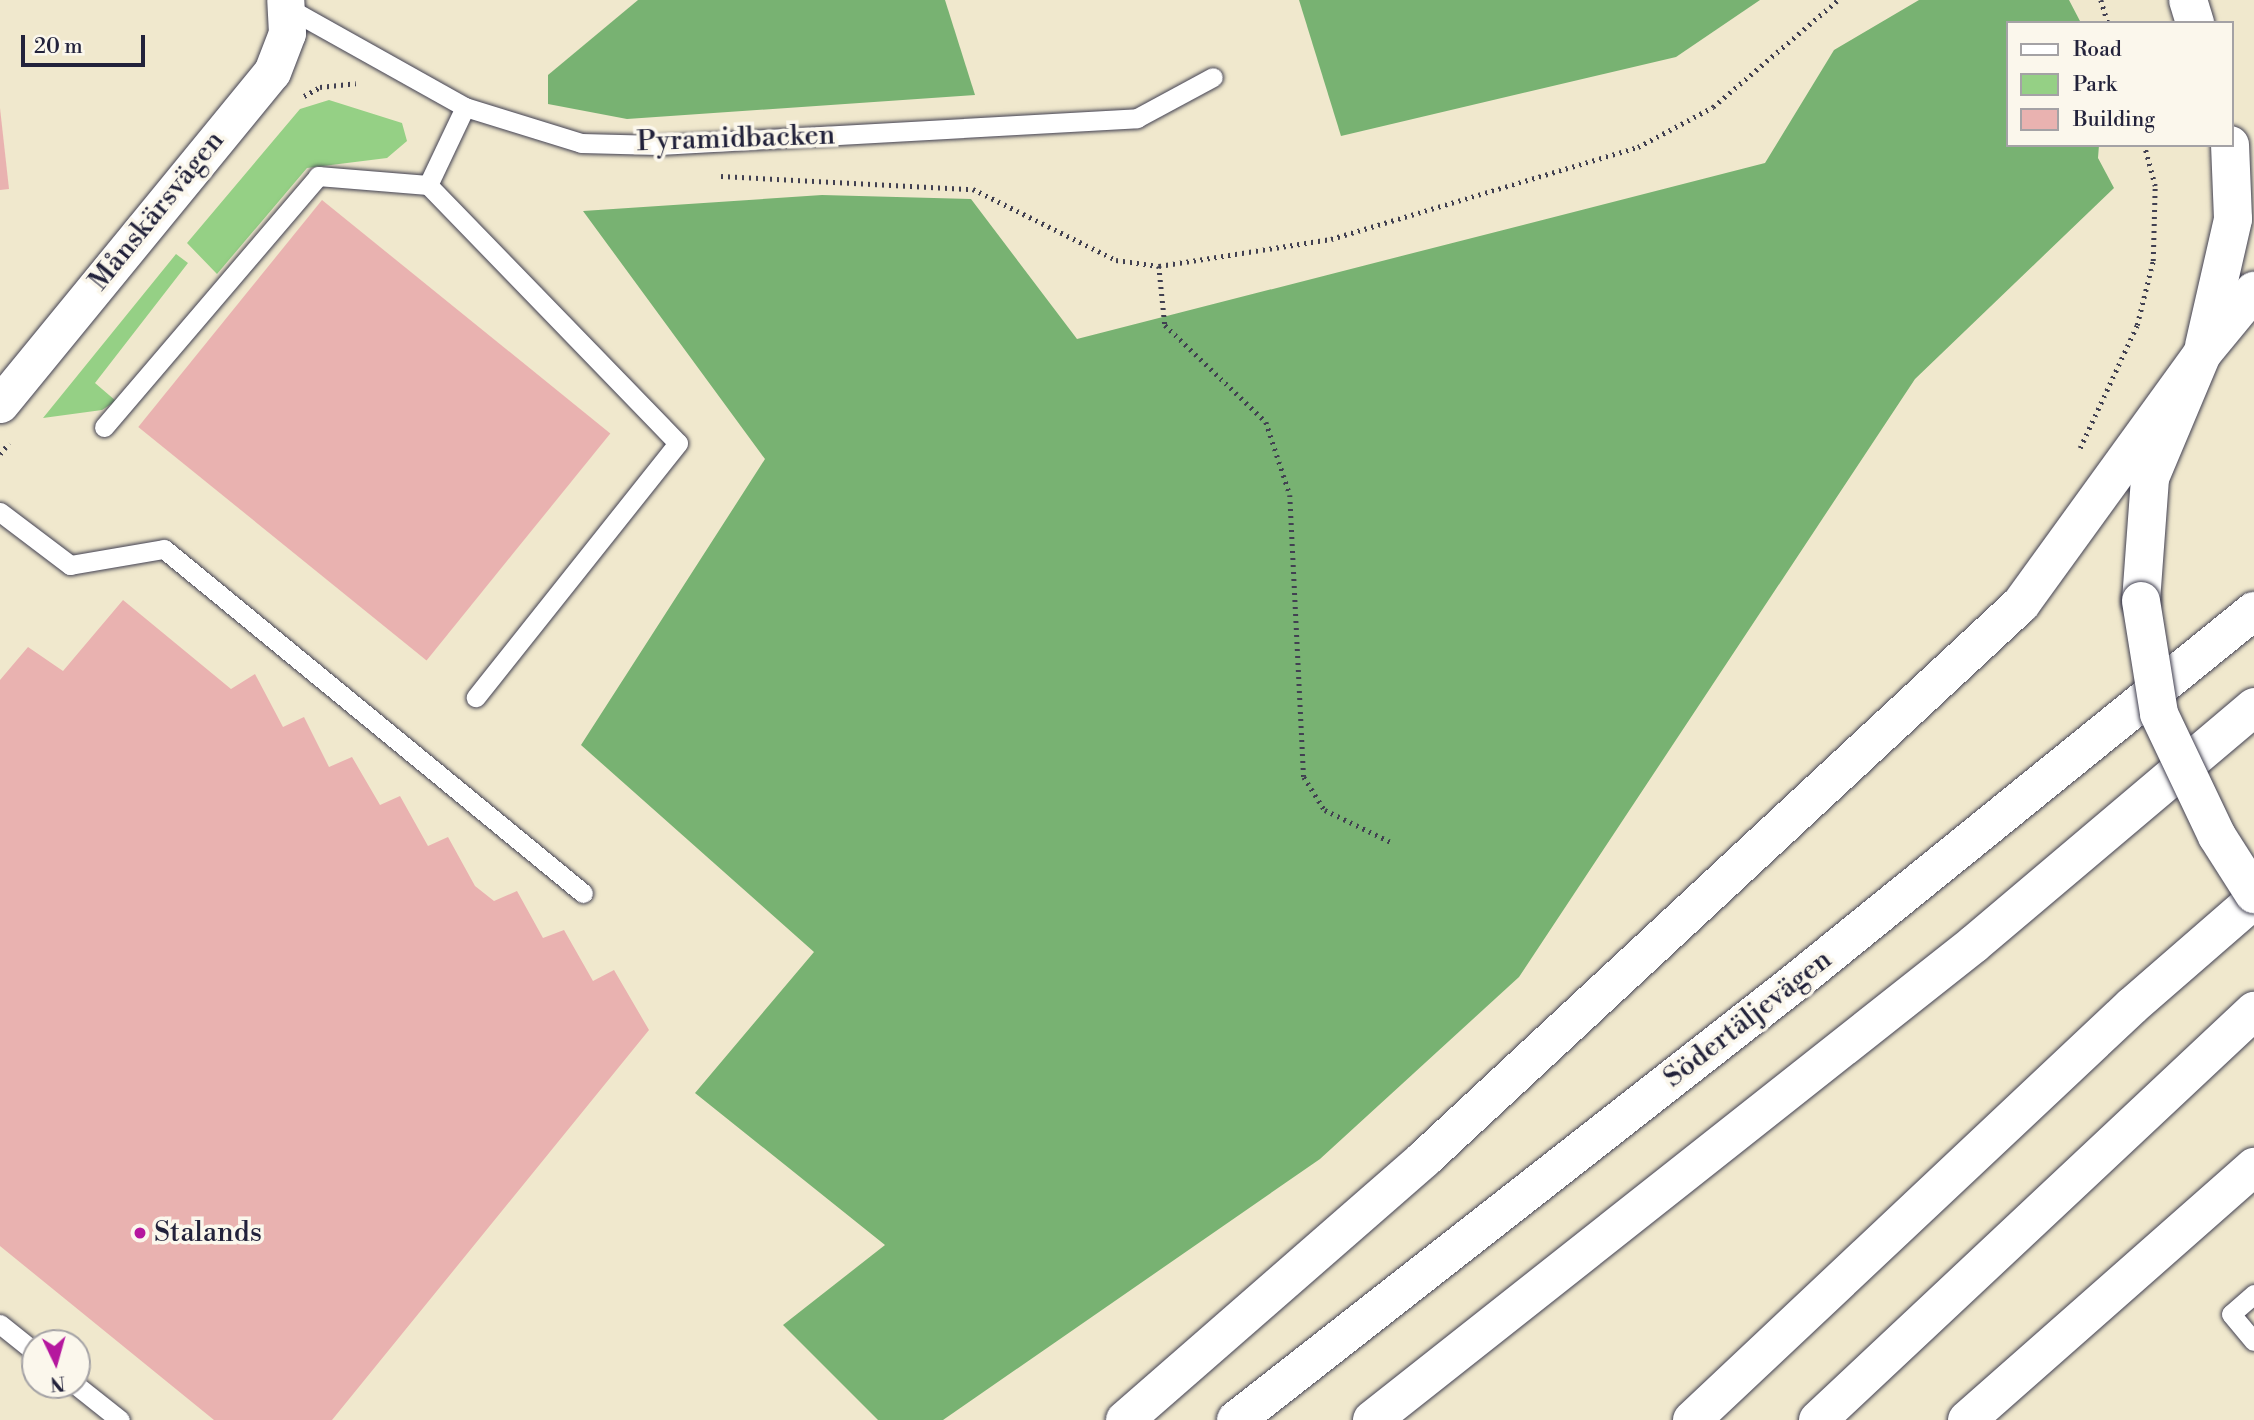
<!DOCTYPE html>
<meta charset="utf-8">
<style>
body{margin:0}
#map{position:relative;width:2254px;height:1420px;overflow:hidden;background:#f0e8cd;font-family:"Libre Bodoni",serif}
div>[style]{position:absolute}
.green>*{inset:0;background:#95d085}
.forest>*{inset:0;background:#78b272}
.building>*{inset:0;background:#e9b2b0;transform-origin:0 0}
.path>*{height:4.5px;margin-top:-2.25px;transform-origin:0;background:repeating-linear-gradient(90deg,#414051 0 2px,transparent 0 7px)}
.roads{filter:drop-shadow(0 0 2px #414051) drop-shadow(0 0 2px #414051)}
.lane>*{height:19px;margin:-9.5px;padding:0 9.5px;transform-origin:9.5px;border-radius:9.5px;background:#fff}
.street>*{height:37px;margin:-18.5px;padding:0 18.5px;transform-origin:18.5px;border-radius:18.5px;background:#fff}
.secondary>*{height:38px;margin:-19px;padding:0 19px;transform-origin:19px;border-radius:19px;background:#fff}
.highway>*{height:38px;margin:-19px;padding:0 19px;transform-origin:19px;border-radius:19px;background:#fff}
.bridges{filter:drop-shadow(0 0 2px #414051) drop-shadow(0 0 2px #414051)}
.secondary-bridge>*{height:38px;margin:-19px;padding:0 19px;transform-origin:19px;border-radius:19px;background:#fff}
.dots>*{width:19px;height:19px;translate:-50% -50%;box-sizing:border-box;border:4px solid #fbf7ec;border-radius:50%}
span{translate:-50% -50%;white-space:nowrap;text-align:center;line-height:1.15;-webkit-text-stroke:7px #fbf7ec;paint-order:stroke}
.street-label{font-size:28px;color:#22223b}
.poi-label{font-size:28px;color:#22223b}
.left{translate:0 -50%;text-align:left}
.legend{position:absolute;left:2006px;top:21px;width:228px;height:126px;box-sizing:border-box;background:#fbf7ec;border:2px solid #a4a2a5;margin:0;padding:9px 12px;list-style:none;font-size:21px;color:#22223b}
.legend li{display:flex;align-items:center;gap:14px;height:35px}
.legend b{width:35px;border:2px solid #a4a2a5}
.north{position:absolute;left:21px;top:1329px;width:70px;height:70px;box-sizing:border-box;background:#fbf7ec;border:2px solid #a4a2a5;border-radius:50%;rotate:175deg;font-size:19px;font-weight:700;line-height:28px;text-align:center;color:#22223b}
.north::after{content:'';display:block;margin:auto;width:24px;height:32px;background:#b5179e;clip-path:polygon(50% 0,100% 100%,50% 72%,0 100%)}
.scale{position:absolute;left:21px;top:35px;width:124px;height:32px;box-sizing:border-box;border:4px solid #22223b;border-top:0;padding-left:9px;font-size:21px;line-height:24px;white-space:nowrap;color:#22223b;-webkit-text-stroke:5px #fbf7ec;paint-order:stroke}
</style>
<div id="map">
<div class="green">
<i style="clip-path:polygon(329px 100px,402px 123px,407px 141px,387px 158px,307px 168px,217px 274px,187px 243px,300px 109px)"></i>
<i style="clip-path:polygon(176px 254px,188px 263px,95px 383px,116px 401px,102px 410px,43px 418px)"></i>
</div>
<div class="forest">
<i style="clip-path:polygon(638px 0,945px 0,975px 95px,627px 119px,548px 104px,548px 75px)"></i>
<i style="clip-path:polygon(1299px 0,1760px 0,1676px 57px,1341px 136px)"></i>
<i style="clip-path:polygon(1919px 0,2069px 0,2081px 23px,2007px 23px,2007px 145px,2099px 145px,2098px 158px,2114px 188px,1915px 379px,1519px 977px,1320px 1159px,943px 1420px,878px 1420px,783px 1325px,885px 1245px,695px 1093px,814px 952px,581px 745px,765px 459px,583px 211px,822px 195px,971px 199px,1077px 339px,1765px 163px,1834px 50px)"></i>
</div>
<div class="building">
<i style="clip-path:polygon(0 108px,9px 189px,0 190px)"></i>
<i style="left:322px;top:200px;width:371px;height:292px;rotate:39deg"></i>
<i style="clip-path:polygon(123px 600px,231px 689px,255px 674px,283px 727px,304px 717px,329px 767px,352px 757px,380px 805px,400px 796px,428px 846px,448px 837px,475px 886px,494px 901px,517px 891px,543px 938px,564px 930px,593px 981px,614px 970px,649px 1030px,332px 1420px,214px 1420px,0 1246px,0 680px,28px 647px,63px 671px)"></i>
</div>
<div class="path">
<i style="left:2101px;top:0;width:24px;rotate:73deg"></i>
<i style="left:304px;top:96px;width:18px;rotate:-29deg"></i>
<i style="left:320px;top:87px;width:36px;rotate:-6deg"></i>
<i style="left:721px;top:176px;width:252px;rotate:3deg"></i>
<i style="left:973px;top:189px;width:160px;rotate:26.4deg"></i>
<i style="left:1116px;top:260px;width:43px;rotate:7.9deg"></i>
<i style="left:1159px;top:266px;width:174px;rotate:-8.9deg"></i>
<i style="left:1331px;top:239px;width:320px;rotate:-16.7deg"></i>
<i style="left:1638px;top:147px;width:85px;rotate:-28.1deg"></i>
<i style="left:1713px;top:107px;width:165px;rotate:-40.6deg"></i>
<i style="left:1159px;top:266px;width:59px;rotate:84.2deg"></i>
<i style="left:1165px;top:325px;width:140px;rotate:43.8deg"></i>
<i style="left:1266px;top:422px;width:77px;rotate:71.8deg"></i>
<i style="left:1290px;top:495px;width:282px;rotate:87.2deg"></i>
<i style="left:1304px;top:777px;width:39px;rotate:58deg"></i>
<i style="left:1325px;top:810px;width:76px;rotate:25.9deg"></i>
<i style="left:2080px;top:448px;width:136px;rotate:-65.1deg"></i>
<i style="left:2137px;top:325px;width:66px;rotate:-76deg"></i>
<i style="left:2153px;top:261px;width:75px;rotate:-88.5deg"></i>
<i style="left:2155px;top:186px;width:42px;rotate:-105deg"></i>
<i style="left:0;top:454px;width:14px;rotate:-51deg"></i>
</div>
<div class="roads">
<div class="lane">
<i style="left:288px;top:8px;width:203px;rotate:29.2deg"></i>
<i style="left:465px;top:107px;width:121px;rotate:17.2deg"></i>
<i style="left:581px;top:143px;width:78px;rotate:1.5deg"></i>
<i style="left:659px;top:145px;width:479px;rotate:-3.2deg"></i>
<i style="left:1137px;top:118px;width:86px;rotate:-28.3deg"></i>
<i style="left:428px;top:185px;width:86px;rotate:-64.6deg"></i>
<i style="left:104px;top:427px;width:330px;rotate:-49.5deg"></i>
<i style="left:318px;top:176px;width:110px;rotate:4.7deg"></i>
<i style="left:428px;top:185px;width:359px;rotate:45.9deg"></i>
<i style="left:678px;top:443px;width:325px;rotate:128.5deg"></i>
<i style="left:0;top:512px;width:88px;rotate:37.1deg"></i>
<i style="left:70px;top:565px;width:95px;rotate:-9.7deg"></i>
<i style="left:164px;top:549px;width:542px;rotate:39.39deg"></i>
<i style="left:2254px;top:1294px;width:30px;rotate:139deg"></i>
<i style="left:2231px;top:1314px;width:35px;rotate:50deg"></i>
<i style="left:0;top:1324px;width:45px;rotate:38.7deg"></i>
<i style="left:76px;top:1385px;width:56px;rotate:38.5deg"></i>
</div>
<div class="street">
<i style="left:0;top:404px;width:429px;rotate:-50.7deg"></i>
<i style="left:272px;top:72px;width:42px;rotate:-69deg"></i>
<i style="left:287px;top:33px;width:33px;rotate:-93deg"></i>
</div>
<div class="secondary">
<i style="left:2188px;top:0;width:24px;rotate:73deg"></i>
<i style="left:2204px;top:346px;width:130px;rotate:-77.1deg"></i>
<i style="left:2233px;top:219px;width:74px;rotate:-92.3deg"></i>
<i style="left:2141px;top:601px;width:123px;rotate:-85.8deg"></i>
<i style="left:2150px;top:478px;width:134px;rotate:-67.2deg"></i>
<i style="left:2202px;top:354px;width:82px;rotate:-50.5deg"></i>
</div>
<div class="highway">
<i style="left:1125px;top:1420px;width:397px;rotate:-41.1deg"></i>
<i style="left:1424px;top:1159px;width:815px;rotate:-42.91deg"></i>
<i style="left:2021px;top:604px;width:309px;rotate:-54.1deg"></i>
<i style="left:1236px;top:1420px;width:707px;rotate:-38.05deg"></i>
<i style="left:1793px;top:984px;width:593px;rotate:-38.98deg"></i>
<i style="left:1372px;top:1420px;width:767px;rotate:-38.33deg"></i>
<i style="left:1974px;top:944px;width:367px;rotate:-40.2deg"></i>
<i style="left:1692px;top:1420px;width:604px;rotate:-43.26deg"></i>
<i style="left:2132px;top:1006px;width:162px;rotate:-41deg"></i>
<i style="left:1818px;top:1420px;width:598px;rotate:-43.17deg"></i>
<i style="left:1967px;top:1420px;width:383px;rotate:-41.4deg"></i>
</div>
</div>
<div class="bridges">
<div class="secondary-bridge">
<i style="left:2141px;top:601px;width:114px;rotate:80.9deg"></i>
<i style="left:2159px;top:714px;width:135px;rotate:64.6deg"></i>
<i style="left:2217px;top:836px;width:69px;rotate:57.5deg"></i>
</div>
</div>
<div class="dots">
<i style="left:140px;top:1233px;background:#b5179e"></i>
</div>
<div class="street-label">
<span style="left:736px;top:139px;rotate:-2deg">Pyramidbacken</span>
<span style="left:157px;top:211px;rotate:-51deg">Månskärsvägen</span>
<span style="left:1748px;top:1019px;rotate:-38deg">Södertäljevägen</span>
</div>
<div class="poi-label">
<span class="left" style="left:154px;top:1233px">Stalands</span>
</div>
<ul class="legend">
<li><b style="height:9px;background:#fff"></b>Road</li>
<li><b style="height:19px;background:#95d085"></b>Park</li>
<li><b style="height:19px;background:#e9b2b0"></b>Building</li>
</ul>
<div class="north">N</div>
<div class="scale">20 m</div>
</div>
